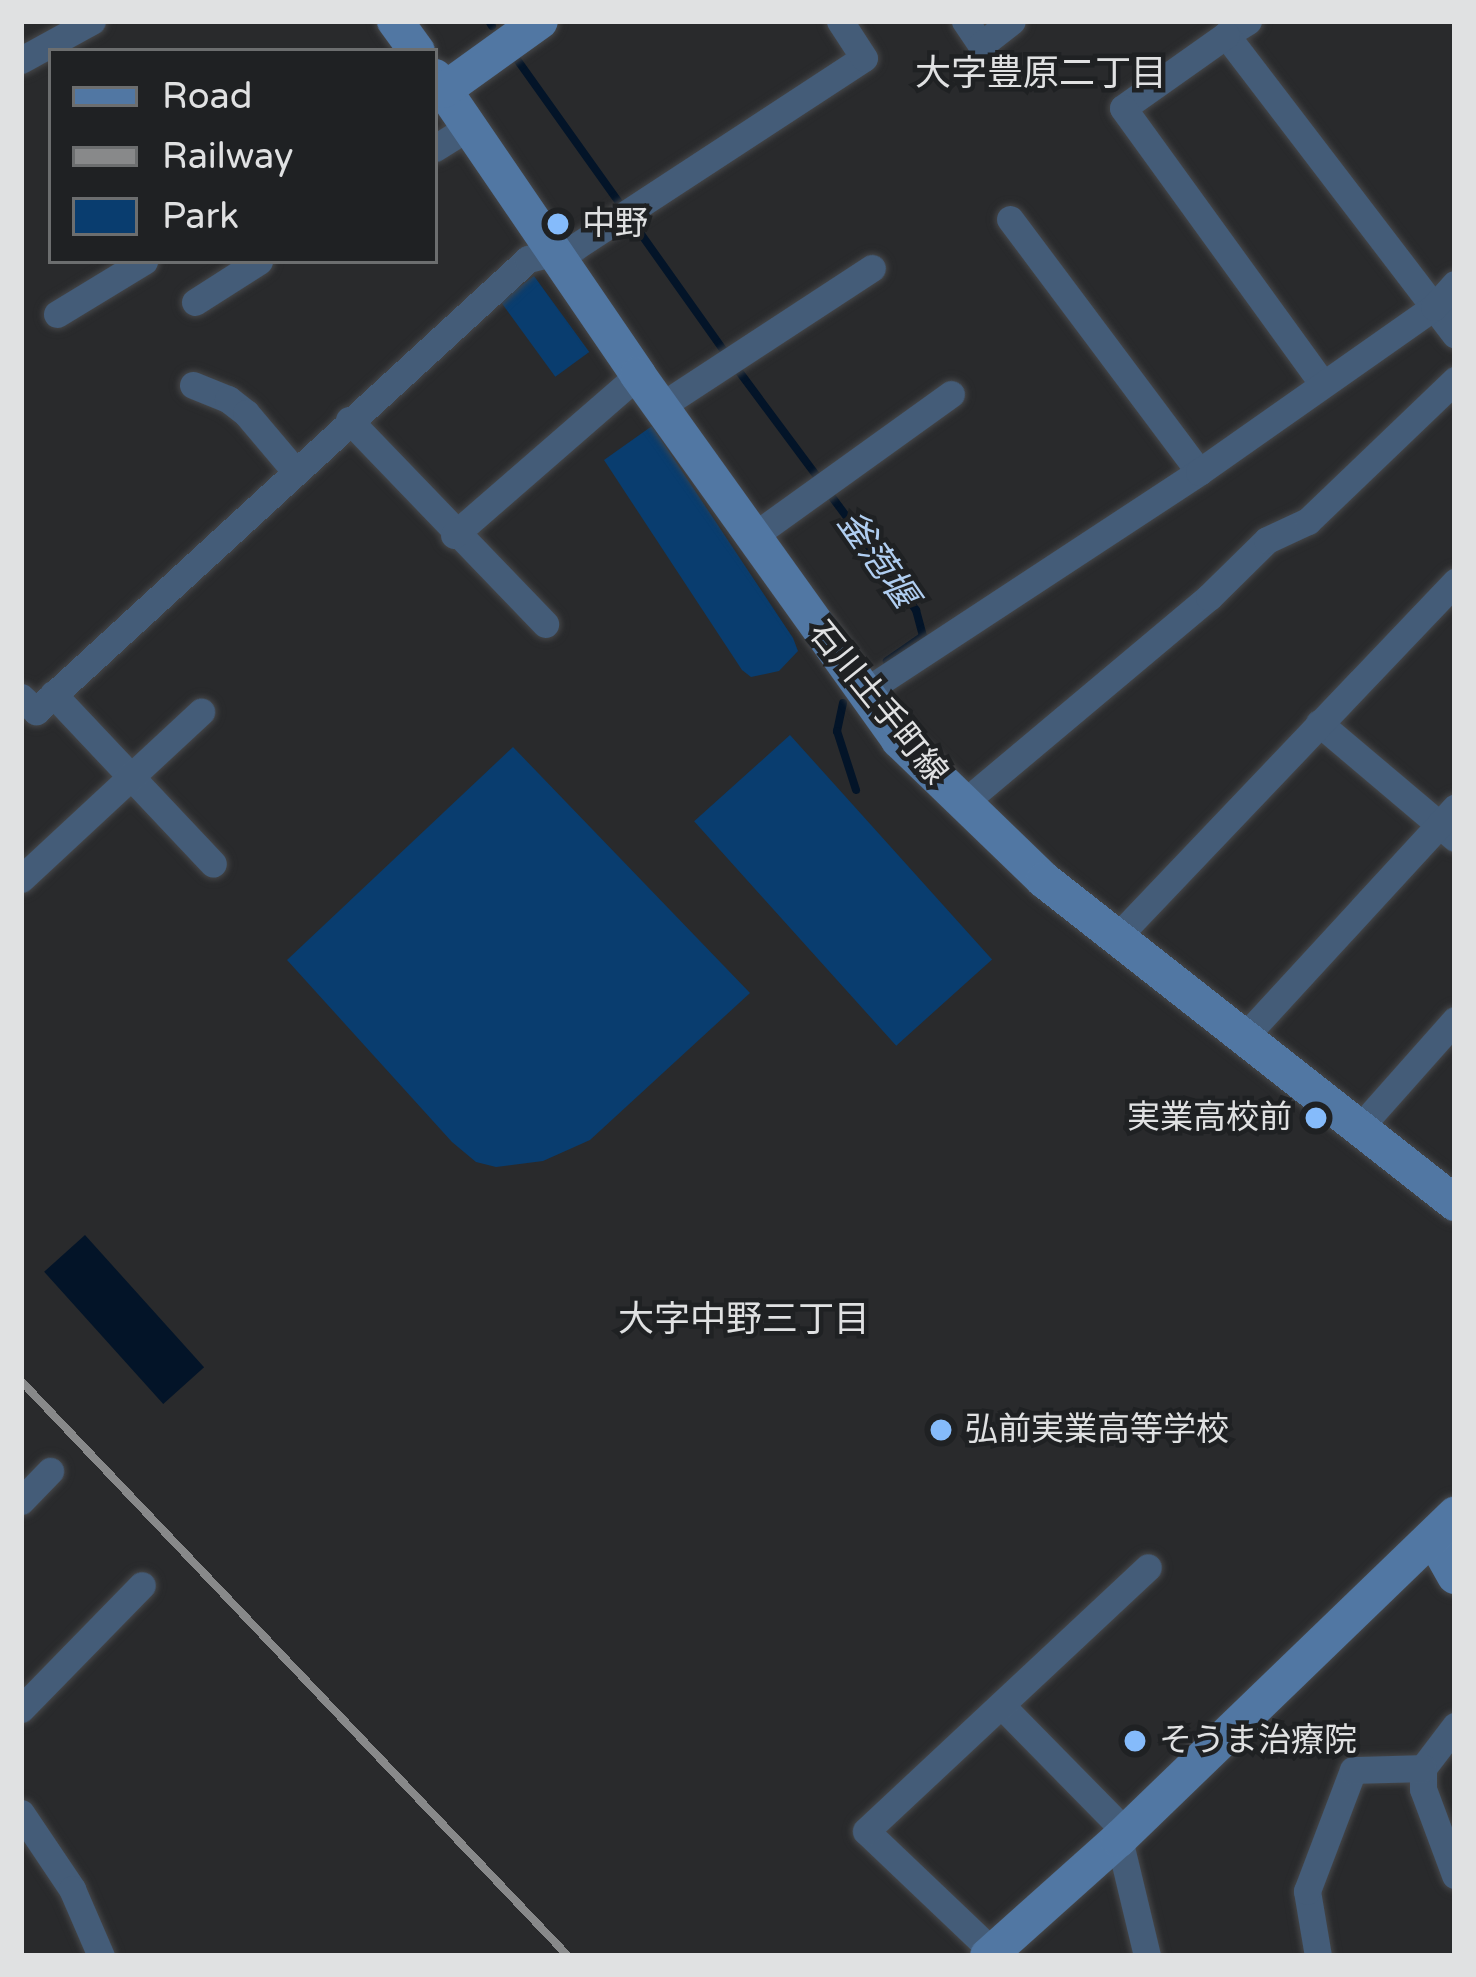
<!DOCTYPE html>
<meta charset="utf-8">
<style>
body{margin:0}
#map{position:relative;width:1476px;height:1977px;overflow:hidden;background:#292a2c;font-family:"Varela Round","Noto Sans JP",sans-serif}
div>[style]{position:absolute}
.green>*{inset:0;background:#093d6f;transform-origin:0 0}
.water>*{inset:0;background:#031428;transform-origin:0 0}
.stream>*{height:8px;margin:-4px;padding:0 4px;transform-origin:4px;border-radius:4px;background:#031428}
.roads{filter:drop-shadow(0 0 3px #464749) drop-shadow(0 0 3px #464749)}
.street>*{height:27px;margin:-13.5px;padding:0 13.5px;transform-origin:13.5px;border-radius:13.5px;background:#445c78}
.secondary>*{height:36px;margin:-18px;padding:0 18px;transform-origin:18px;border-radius:18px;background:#5177a3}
.rail>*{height:8px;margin:-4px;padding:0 4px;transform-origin:4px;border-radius:4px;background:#88898a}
.dots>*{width:33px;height:33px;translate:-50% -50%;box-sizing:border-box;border:6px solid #1f2123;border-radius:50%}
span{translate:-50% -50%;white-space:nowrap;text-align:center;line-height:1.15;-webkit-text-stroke:9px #1f2123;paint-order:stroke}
.poi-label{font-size:33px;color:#e0e1e2}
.left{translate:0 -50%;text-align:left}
.right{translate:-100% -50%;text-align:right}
.street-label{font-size:33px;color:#e0e1e2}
.neighbourhood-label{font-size:36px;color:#e0e1e2}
.water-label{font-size:36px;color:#b0cef1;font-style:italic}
.frame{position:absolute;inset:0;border:24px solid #e0e1e2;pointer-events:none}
.legend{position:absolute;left:48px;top:48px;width:390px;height:216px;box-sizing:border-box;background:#1f2123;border:3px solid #6c6e6f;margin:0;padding:15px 21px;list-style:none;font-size:36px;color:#e0e1e2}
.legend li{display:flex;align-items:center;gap:24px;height:60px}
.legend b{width:60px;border:3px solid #6c6e6f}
</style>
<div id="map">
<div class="green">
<i style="left:534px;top:276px;width:94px;height:42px;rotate:54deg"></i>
<i style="clip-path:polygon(652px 426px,793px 638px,798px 651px,779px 671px,751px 677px,742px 670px,604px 460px)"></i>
<i style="left:790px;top:735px;width:302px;height:129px;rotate:48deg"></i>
<i style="clip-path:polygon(513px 747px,750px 993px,590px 1140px,543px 1161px,496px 1167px,476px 1162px,452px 1142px,287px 960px)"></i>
</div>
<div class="water">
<i style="left:85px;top:1235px;width:178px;height:55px;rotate:48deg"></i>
</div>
<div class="stream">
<i style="left:489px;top:21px;width:6px;rotate:59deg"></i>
<i style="left:516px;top:58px;width:179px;rotate:54.5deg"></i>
<i style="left:631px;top:220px;width:161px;rotate:54.6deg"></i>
<i style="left:735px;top:366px;width:141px;rotate:53.4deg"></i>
<i style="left:829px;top:493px;width:146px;rotate:53.4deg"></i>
<i style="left:916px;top:610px;width:27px;rotate:75deg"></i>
<i style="left:923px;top:636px;width:44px;rotate:145.2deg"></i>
<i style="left:843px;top:703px;width:29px;rotate:102deg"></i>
<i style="left:837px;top:731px;width:62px;rotate:72.1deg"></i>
</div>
<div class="roads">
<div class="street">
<i style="left:965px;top:21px;width:29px;rotate:56deg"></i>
<i style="left:981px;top:45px;width:39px;rotate:-38deg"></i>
<i style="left:1248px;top:21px;width:26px;rotate:148deg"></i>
<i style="left:1226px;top:35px;width:377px;rotate:52.6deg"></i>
<i style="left:1226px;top:35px;width:126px;rotate:144.7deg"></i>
<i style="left:1123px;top:108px;width:341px;rotate:54.1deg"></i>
<i style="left:21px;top:60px;width:81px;rotate:-28.8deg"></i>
<i style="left:435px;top:148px;width:39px;rotate:-32deg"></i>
<i style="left:1010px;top:219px;width:316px;rotate:53.2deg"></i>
<i style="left:195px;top:302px;width:76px;rotate:-32.6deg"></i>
<i style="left:57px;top:314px;width:102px;rotate:-31.3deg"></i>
<i style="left:193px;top:385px;width:38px;rotate:22deg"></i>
<i style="left:228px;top:399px;width:23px;rotate:38deg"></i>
<i style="left:246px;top:413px;width:76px;rotate:49.8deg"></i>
<i style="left:661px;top:406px;width:252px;rotate:-33.2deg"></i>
<i style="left:349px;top:420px;width:283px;rotate:46.1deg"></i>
<i style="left:454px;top:535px;width:244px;rotate:-41deg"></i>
<i style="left:752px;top:537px;width:245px;rotate:-35.7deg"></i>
<i style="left:864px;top:692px;width:401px;rotate:-33.3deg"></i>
<i style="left:1199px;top:472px;width:287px;rotate:-35.1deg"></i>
<i style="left:1434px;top:307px;width:31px;rotate:-48deg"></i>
<i style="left:53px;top:694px;width:233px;rotate:46.7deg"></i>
<i style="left:21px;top:697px;width:21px;rotate:43deg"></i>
<i style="left:36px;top:711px;width:668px;rotate:-42.57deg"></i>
<i style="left:528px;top:259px;width:49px;rotate:-14.3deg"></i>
<i style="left:575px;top:247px;width:345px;rotate:-33.2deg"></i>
<i style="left:864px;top:58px;width:44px;rotate:-123deg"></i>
<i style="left:1319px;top:723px;width:178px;rotate:40.2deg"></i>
<i style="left:961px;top:805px;width:324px;rotate:-40deg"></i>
<i style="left:1209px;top:597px;width:81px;rotate:-44.5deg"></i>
<i style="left:1267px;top:540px;width:45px;rotate:-24.9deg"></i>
<i style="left:1308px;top:521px;width:204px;rotate:-43.8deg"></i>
<i style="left:21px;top:879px;width:246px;rotate:-42.9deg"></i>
<i style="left:1116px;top:938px;width:492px;rotate:-46.4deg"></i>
<i style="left:1245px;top:1036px;width:310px;rotate:-47.4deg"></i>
<i style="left:1360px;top:1127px;width:143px;rotate:-48.4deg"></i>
<i style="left:21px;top:1501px;width:42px;rotate:-46deg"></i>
<i style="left:1003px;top:1707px;width:175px;rotate:45.5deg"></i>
<i style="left:21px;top:1709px;width:173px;rotate:-45.7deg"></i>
<i style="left:1455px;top:1726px;width:53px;rotate:127.3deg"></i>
<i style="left:1423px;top:1768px;width:21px;rotate:90deg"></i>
<i style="left:1423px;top:1789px;width:92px;rotate:69.6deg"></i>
<i style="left:21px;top:1813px;width:92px;rotate:56.1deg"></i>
<i style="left:72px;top:1889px;width:73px;rotate:66.6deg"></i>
<i style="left:1119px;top:1839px;width:120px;rotate:76.5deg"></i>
<i style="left:993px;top:1952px;width:175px;rotate:-136.4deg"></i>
<i style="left:866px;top:1831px;width:386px;rotate:-43.1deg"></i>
<i style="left:1318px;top:1956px;width:66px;rotate:-99.6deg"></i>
<i style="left:1307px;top:1891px;width:129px;rotate:-69.2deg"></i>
<i style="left:1353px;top:1770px;width:70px;rotate:-1.6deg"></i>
</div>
<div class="secondary">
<i style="left:395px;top:21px;width:37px;rotate:54deg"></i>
<i style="left:435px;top:77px;width:361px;rotate:55.7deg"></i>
<i style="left:638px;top:375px;width:449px;rotate:54.4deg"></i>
<i style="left:899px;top:740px;width:202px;rotate:44deg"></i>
<i style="left:1044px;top:880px;width:523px;rotate:38.16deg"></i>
<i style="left:444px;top:90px;width:118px;rotate:-35.7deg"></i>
<i style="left:1433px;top:1537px;width:45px;rotate:60.6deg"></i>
<i style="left:988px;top:1956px;width:176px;rotate:-41.8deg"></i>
<i style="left:1119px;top:1839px;width:467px;rotate:-44deg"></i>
</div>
</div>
<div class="rail">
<i style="left:21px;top:1381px;width:794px;rotate:46.43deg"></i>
</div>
<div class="dots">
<i style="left:558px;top:224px;background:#85bbfb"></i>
<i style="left:1316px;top:1118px;background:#85bbfb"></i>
<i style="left:941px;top:1430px;background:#85bbfb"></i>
<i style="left:1135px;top:1741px;background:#85bbfb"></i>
</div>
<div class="poi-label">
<span class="left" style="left:582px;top:224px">中野</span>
<span class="right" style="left:1292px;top:1118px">実業高校前</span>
<span class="left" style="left:965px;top:1430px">弘前実業高等学校</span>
<span class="left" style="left:1159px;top:1741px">そうま治療院</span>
</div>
<div class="street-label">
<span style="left:878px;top:703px;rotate:51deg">石川土手町線</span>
</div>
<div class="neighbourhood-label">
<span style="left:1041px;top:74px">大字豊原二丁目</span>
<span style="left:744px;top:1320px">大字中野三丁目</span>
</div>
<div class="water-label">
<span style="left:877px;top:559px;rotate:55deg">釜萢堰</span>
</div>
<div class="frame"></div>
<ul class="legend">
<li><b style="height:15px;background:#5177a3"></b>Road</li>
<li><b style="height:15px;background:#88898a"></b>Railway</li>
<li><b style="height:33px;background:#093d6f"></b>Park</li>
</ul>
</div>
